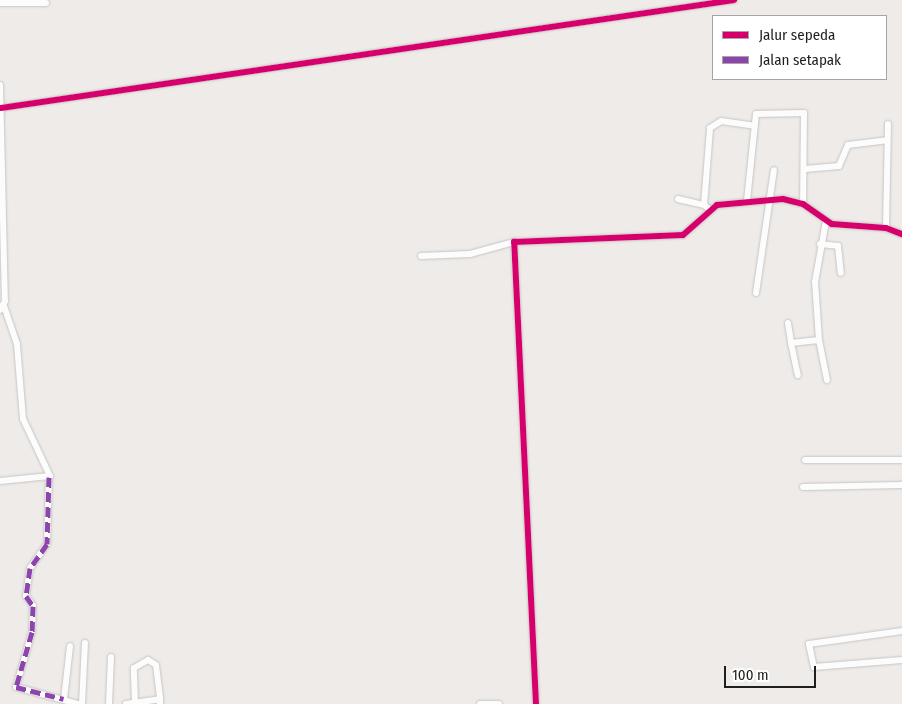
<!DOCTYPE html>
<style>
body{margin:0}
#map{position:relative;width:902px;height:704px;overflow:hidden;background:#eeebe8;font-family:"Fira Sans Condensed",sans-serif}
div>[style]{position:absolute}
.roads{filter:drop-shadow(0 0 1px #c6c5c4) drop-shadow(0 0 1px #c6c5c4)}
.minor>*{height:6px;margin:-3px;padding:0 3px;transform-origin:3px;border-radius:3px;background:#fcfcfc}
.quiet>*{height:5px;margin-top:-2.5px;transform-origin:0;background:repeating-linear-gradient(90deg,#8e44ad 0 10px,transparent 0 15px)}
.cycleway>*{height:6px;margin:-3px;padding:0 3px;transform-origin:3px;border-radius:3px;background:#d6006c}
span{translate:-50% -50%;white-space:nowrap;text-align:center;line-height:1.15;-webkit-text-stroke:5px #fff;paint-order:stroke}
.legend{position:absolute;left:712px;top:15px;width:175px;height:65px;box-sizing:border-box;background:#fff;border:1px solid #a5a5a5;margin:0;padding:6px 9px;list-style:none;font-size:15px;color:#1f1f1f}
.legend li{display:flex;align-items:center;gap:10px;height:25px}
.legend b{width:25px;border:1px solid #a5a5a5}
.scale{position:absolute;left:724px;top:666px;width:92px;height:22px;box-sizing:border-box;border:2px solid #1f1f1f;border-top:0;padding-left:6px;font-size:15px;line-height:18px;white-space:nowrap;color:#1f1f1f;-webkit-text-stroke:4px #fff;paint-order:stroke}
</style>
<div id="map">
<div class="roads">
<div class="minor">
<i style="left:0;top:3px;width:46px"></i>
<i style="left:0;top:85px;width:216px;rotate:88.7deg"></i>
<i style="left:5px;top:301px;width:10px;rotate:119deg"></i>
<i style="left:1px;top:108px;width:741px;rotate:-8.38deg"></i>
<i style="left:805px;top:169px;width:34px;rotate:-5deg"></i>
<i style="left:839px;top:166px;width:23px;rotate:-67deg"></i>
<i style="left:848px;top:145px;width:39px;rotate:-7deg"></i>
<i style="left:678px;top:199px;width:27px;rotate:13deg"></i>
<i style="left:747px;top:201px;width:87px;rotate:-84.1deg"></i>
<i style="left:756px;top:114px;width:48px;rotate:-1.2deg"></i>
<i style="left:804px;top:113px;width:91px;rotate:90.6deg"></i>
<i style="left:709px;top:209px;width:6px;rotate:-141deg"></i>
<i style="left:704px;top:205px;width:77px;rotate:-85.5deg"></i>
<i style="left:710px;top:128px;width:13px;rotate:-32deg"></i>
<i style="left:721px;top:121px;width:34px;rotate:8deg"></i>
<i style="left:886px;top:228px;width:104px;rotate:-88.9deg"></i>
<i style="left:820px;top:244px;width:18px;rotate:6deg"></i>
<i style="left:838px;top:246px;width:27px;rotate:84deg"></i>
<i style="left:421px;top:256px;width:49px;rotate:-2.3deg"></i>
<i style="left:470px;top:254px;width:46px;rotate:-15.3deg"></i>
<i style="left:756px;top:293px;width:124px;rotate:-81.7deg"></i>
<i style="left:788px;top:323px;width:20px;rotate:81deg"></i>
<i style="left:791px;top:343px;width:28px;rotate:-6deg"></i>
<i style="left:819px;top:340px;width:58px;rotate:-93.9deg"></i>
<i style="left:815px;top:282px;width:62px;rotate:-79.8deg"></i>
<i style="left:819px;top:340px;width:41px;rotate:78.7deg"></i>
<i style="left:791px;top:343px;width:33px;rotate:78deg"></i>
<i style="left:805px;top:460px;width:97px"></i>
<i style="left:49px;top:477px;width:67px;rotate:91.7deg"></i>
<i style="left:47px;top:544px;width:29px;rotate:125deg"></i>
<i style="left:30px;top:568px;width:28px;rotate:98deg"></i>
<i style="left:26px;top:596px;width:12px;rotate:55deg"></i>
<i style="left:33px;top:606px;width:26px;rotate:92deg"></i>
<i style="left:32px;top:632px;width:57px;rotate:106.2deg"></i>
<i style="left:16px;top:687px;width:64px;rotate:15.3deg"></i>
<i style="left:0;top:481px;width:50px;rotate:-5.7deg"></i>
<i style="left:50px;top:476px;width:63px;rotate:-115.3deg"></i>
<i style="left:23px;top:419px;width:75px;rotate:-94.6deg"></i>
<i style="left:17px;top:344px;width:40px;rotate:-108.9deg"></i>
<i style="left:803px;top:487px;width:99px;rotate:-1.2deg"></i>
<i style="left:902px;top:631px;width:94px;rotate:172deg"></i>
<i style="left:809px;top:644px;width:24px;rotate:78deg"></i>
<i style="left:814px;top:667px;width:88px;rotate:-4.5deg"></i>
<i style="left:64px;top:699px;width:53px;rotate:-83.5deg"></i>
<i style="left:135px;top:703px;width:35px;rotate:-92deg"></i>
<i style="left:134px;top:668px;width:16px;rotate:-30deg"></i>
<i style="left:148px;top:660px;width:9px;rotate:32deg"></i>
<i style="left:156px;top:665px;width:34px;rotate:83deg"></i>
<i style="left:82px;top:704px;width:61px;rotate:-87.2deg"></i>
<i style="left:109px;top:704px;width:47px;rotate:-87.6deg"></i>
<i style="left:126px;top:704px;width:34px;rotate:-8deg"></i>
<i style="left:160px;top:699px;width:5px;rotate:90deg"></i>
<i style="left:480px;top:704px;width:19px"></i>
<i style="left:536px;top:704px;width:463px;rotate:-92.7deg"></i>
<i style="left:514px;top:242px;width:169px;rotate:-2.4deg"></i>
<i style="left:683px;top:235px;width:45px;rotate:-41.4deg"></i>
<i style="left:717px;top:205px;width:66px;rotate:-5.2deg"></i>
<i style="left:783px;top:199px;width:21px;rotate:14deg"></i>
<i style="left:803px;top:204px;width:35px;rotate:35deg"></i>
<i style="left:832px;top:224px;width:54px;rotate:4.2deg"></i>
<i style="left:886px;top:228px;width:17px;rotate:21deg"></i>
</div>
</div>
<div class="quiet">
<i style="left:49px;top:477px;width:67px;rotate:91.7deg"></i>
<i style="left:47px;top:544px;width:29px;rotate:125deg"></i>
<i style="left:30px;top:568px;width:28px;rotate:98deg"></i>
<i style="left:26px;top:596px;width:12px;rotate:55deg"></i>
<i style="left:33px;top:606px;width:26px;rotate:92deg"></i>
<i style="left:32px;top:632px;width:57px;rotate:106.2deg"></i>
<i style="left:16px;top:687px;width:49px;rotate:14deg"></i>
</div>
<div class="cycleway">
<i style="left:1px;top:108px;width:741px;rotate:-8.38deg"></i>
<i style="left:536px;top:704px;width:463px;rotate:-92.7deg"></i>
<i style="left:514px;top:242px;width:169px;rotate:-2.4deg"></i>
<i style="left:683px;top:235px;width:45px;rotate:-41.4deg"></i>
<i style="left:717px;top:205px;width:66px;rotate:-5.2deg"></i>
<i style="left:783px;top:199px;width:21px;rotate:14deg"></i>
<i style="left:803px;top:204px;width:35px;rotate:35deg"></i>
<i style="left:832px;top:224px;width:54px;rotate:4.2deg"></i>
<i style="left:886px;top:228px;width:17px;rotate:21deg"></i>
</div>
<ul class="legend">
<li><b style="height:6px;background:#d6006c"></b>Jalur sepeda</li>
<li><b style="height:6px;background:#8e44ad"></b>Jalan setapak</li>
</ul>
<div class="scale">100 m</div>
</div>
